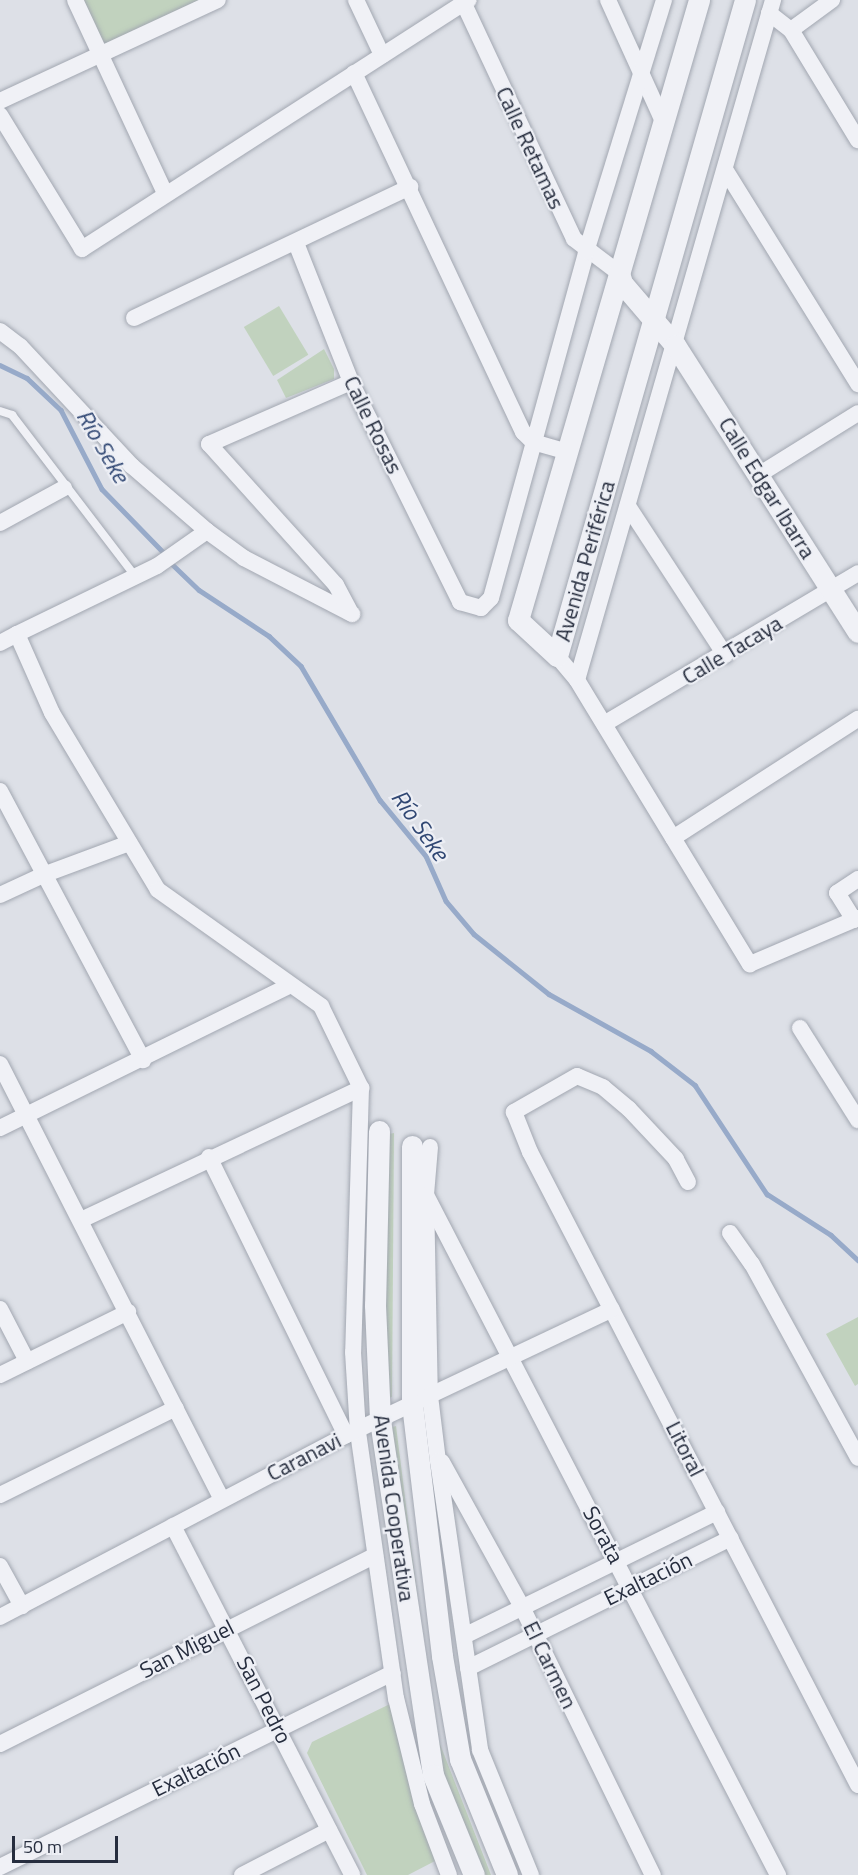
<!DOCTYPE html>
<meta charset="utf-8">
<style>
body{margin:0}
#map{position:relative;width:858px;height:1875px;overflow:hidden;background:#dde0e7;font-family:"Titillium Web",sans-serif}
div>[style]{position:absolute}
.green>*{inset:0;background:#c1d2be;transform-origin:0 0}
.stream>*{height:4.5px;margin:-2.25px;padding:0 2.25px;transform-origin:2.25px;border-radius:2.25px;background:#97aac9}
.roads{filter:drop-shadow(0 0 2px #a2a7b1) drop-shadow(0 0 2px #a2a7b1)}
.service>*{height:8px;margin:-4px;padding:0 4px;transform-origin:4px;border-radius:4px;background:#f0f1f6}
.minor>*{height:16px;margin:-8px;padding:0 8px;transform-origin:8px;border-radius:8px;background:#f0f1f6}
.tertiary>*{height:21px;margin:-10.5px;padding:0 10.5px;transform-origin:10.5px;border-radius:10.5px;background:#f0f1f6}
span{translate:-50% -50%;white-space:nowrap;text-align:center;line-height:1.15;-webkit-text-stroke:4.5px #edeff5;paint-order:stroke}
.street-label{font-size:22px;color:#262d3e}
.water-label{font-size:24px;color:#304773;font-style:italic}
.scale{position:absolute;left:12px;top:1836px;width:106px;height:27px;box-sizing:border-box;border:3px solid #262d3e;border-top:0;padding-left:8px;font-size:18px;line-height:21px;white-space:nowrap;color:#262d3e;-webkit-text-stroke:4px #edeff5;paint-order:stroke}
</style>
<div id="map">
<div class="green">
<i style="clip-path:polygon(82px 0,203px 0,104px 47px)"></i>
<i style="left:279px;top:306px;width:57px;height:41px;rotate:59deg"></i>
<i style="clip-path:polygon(324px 349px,334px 369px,334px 379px,286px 398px,277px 380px)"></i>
<i style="clip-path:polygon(394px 1133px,392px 1397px,379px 1399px,384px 1135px)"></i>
<i style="clip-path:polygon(858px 1317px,858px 1384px,855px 1386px,826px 1334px)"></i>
<i style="clip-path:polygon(396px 1426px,424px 1648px,385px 1429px)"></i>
<i style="clip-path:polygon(426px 1657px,438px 1739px,491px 1875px,476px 1875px,433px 1773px,414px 1660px)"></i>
<i style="clip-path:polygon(392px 1703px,435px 1861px,408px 1875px,367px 1875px,307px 1753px,312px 1742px)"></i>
</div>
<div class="stream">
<i style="left:0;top:365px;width:30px;rotate:26deg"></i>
<i style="left:27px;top:378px;width:47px;rotate:43.3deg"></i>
<i style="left:61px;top:410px;width:89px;rotate:62.6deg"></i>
<i style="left:102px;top:489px;width:92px;rotate:45.9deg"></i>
<i style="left:170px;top:562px;width:40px;rotate:44deg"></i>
<i style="left:199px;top:590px;width:84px;rotate:33.3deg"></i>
<i style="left:269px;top:636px;width:44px;rotate:43.2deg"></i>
<i style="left:301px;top:666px;width:156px;rotate:59.5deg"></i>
<i style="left:380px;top:800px;width:72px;rotate:50.6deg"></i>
<i style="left:426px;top:856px;width:49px;rotate:66deg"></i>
<i style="left:446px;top:901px;width:43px;rotate:49.7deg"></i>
<i style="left:474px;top:934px;width:96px;rotate:38.7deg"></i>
<i style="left:549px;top:994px;width:117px;rotate:29.2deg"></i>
<i style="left:651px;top:1051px;width:56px;rotate:37.7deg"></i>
<i style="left:695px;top:1085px;width:131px;rotate:56.6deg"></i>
<i style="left:767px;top:1194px;width:76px;rotate:32.6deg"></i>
<i style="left:831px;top:1235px;width:37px;rotate:43deg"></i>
</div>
<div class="roads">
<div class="service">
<i style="left:0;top:411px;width:13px;rotate:18deg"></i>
<i style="left:12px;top:415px;width:204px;rotate:52.6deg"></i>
</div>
<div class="minor">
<i style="left:75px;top:0;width:213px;rotate:65deg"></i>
<i style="left:356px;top:0;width:61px;rotate:64.7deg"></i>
<i style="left:608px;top:0;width:133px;rotate:65.6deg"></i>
<i style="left:464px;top:4px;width:259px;rotate:64.9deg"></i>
<i style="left:574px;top:239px;width:56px;rotate:37.1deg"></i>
<i style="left:769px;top:13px;width:28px;rotate:38deg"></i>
<i style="left:791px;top:30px;width:51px;rotate:-36.2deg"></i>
<i style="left:791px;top:30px;width:129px;rotate:58.7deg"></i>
<i style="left:354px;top:73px;width:397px;rotate:64.8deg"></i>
<i style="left:523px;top:432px;width:14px;rotate:45deg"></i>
<i style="left:533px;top:442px;width:35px;rotate:16deg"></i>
<i style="left:0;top:101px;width:240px;rotate:-24.9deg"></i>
<i style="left:0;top:115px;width:157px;rotate:58.5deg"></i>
<i style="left:82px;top:249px;width:460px;rotate:-32.8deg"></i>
<i style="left:726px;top:171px;width:251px;rotate:58.2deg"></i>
<i style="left:296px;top:243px;width:149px;rotate:68.4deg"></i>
<i style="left:351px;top:382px;width:246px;rotate:63.6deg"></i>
<i style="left:460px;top:602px;width:22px;rotate:16deg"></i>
<i style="left:481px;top:608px;width:14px;rotate:-45deg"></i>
<i style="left:491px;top:598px;width:359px;rotate:-74.6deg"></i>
<i style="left:586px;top:252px;width:264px;rotate:-72.8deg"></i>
<i style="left:134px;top:318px;width:306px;rotate:-25.4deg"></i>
<i style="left:0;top:331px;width:25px;rotate:37deg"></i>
<i style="left:20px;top:346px;width:164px;rotate:47deg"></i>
<i style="left:132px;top:466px;width:99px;rotate:40.9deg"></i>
<i style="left:207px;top:531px;width:46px;rotate:36.1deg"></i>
<i style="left:244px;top:558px;width:122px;rotate:27.4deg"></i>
<i style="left:351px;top:382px;width:155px;rotate:156.4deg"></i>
<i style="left:209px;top:444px;width:190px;rotate:48deg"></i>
<i style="left:336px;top:585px;width:32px;rotate:62deg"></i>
<i style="left:760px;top:474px;width:115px;rotate:-31.9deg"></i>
<i style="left:628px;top:506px;width:178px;rotate:56.9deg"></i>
<i style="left:0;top:523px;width:73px;rotate:-28.7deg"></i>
<i style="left:207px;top:531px;width:61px;rotate:145deg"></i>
<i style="left:157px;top:566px;width:156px;rotate:154.1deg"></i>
<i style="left:17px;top:634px;width:86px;rotate:66.1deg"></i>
<i style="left:52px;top:713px;width:206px;rotate:59.1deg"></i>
<i style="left:158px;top:890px;width:200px;rotate:35.4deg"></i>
<i style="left:321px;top:1006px;width:91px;rotate:64deg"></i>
<i style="left:361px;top:1088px;width:264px;rotate:91.7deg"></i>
<i style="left:353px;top:1352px;width:80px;rotate:86.4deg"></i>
<i style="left:358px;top:1432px;width:269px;rotate:81.9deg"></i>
<i style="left:396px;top:1698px;width:109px;rotate:76.2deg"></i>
<i style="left:422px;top:1804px;width:76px;rotate:69.2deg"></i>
<i style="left:0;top:643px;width:19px;rotate:-28deg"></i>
<i style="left:557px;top:656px;width:31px;rotate:50deg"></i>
<i style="left:577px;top:680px;width:333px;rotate:58.7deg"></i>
<i style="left:750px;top:964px;width:117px;rotate:-23.1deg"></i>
<i style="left:577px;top:680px;width:708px;rotate:-73.92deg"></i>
<i style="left:604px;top:724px;width:295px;rotate:-30.7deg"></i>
<i style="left:0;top:791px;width:305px;rotate:62deg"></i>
<i style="left:673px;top:838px;width:220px;rotate:-32.8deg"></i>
<i style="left:0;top:895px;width:47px;rotate:-24.9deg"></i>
<i style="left:43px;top:875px;width:92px;rotate:-20.4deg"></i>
<i style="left:854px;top:920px;width:32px;rotate:-122deg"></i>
<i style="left:837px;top:893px;width:25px;rotate:-34deg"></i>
<i style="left:800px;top:1028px;width:109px;rotate:57.8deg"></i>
<i style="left:0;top:1064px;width:489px;rotate:63deg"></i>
<i style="left:0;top:1128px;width:324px;rotate:-26.2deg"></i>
<i style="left:430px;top:1147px;width:48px;rotate:94.8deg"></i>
<i style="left:426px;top:1195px;width:201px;rotate:88.9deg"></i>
<i style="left:430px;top:1396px;width:65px;rotate:83deg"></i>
<i style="left:438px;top:1461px;width:292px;rotate:81.7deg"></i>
<i style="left:480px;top:1750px;width:135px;rotate:67.8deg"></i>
<i style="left:209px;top:1157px;width:310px;rotate:63.8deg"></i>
<i style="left:688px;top:1182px;width:26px;rotate:-118deg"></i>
<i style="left:676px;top:1159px;width:69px;rotate:-133.2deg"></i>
<i style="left:629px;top:1109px;width:34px;rotate:-140deg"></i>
<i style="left:603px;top:1087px;width:28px;rotate:-157deg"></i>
<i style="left:577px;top:1076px;width:73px;rotate:150.3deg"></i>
<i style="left:514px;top:1112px;width:43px;rotate:68.2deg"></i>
<i style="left:530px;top:1152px;width:713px;rotate:62.61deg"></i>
<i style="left:426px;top:1195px;width:766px;rotate:62.63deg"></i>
<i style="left:81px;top:1220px;width:310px;rotate:-25.2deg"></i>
<i style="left:730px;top:1233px;width:38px;rotate:55deg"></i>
<i style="left:752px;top:1264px;width:221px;rotate:61.3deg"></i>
<i style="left:0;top:1309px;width:59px;rotate:62.6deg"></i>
<i style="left:0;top:1375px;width:143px;rotate:-26.2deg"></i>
<i style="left:442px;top:1462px;width:168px;rotate:61.1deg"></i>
<i style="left:523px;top:1609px;width:296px;rotate:64deg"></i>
<i style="left:0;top:1495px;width:196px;rotate:-26.3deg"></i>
<i style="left:173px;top:1526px;width:392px;rotate:62.8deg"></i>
<i style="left:0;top:1566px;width:46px;rotate:61.2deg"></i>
<i style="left:0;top:1617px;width:391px;rotate:-27.7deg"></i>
<i style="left:346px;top:1435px;width:294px;rotate:-25.3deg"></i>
<i style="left:464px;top:1636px;width:282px;rotate:-26.1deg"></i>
<i style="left:468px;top:1668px;width:293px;rotate:-26.3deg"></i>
<i style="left:0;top:1744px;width:420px;rotate:-26.7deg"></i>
<i style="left:0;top:1867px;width:438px;rotate:-26.3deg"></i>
<i style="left:242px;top:1875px;width:98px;rotate:-27.3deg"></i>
</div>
<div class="tertiary">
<i style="left:699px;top:0;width:646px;rotate:106.27deg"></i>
<i style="left:518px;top:620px;width:53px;rotate:42.7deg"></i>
<i style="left:557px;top:656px;width:682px;rotate:-74.01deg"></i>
<i style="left:619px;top:273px;width:10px;rotate:73deg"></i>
<i style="left:622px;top:283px;width:82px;rotate:49.5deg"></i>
<i style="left:675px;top:345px;width:340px;rotate:57.5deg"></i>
<i style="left:379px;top:1131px;width:174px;rotate:91.3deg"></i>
<i style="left:375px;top:1305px;width:115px;rotate:87.5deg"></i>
<i style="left:380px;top:1420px;width:359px;rotate:81.5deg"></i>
<i style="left:433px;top:1775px;width:108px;rotate:67.7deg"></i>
<i style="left:412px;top:1146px;width:258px;rotate:90deg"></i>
<i style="left:412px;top:1404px;width:254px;rotate:83.2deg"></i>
<i style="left:442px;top:1656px;width:105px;rotate:80.1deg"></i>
<i style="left:460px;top:1759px;width:125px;rotate:67.9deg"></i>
</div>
</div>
<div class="street-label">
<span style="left:530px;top:148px;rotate:65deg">Calle Retamas</span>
<span style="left:373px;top:425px;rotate:64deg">Calle Rosas</span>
<span style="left:767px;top:488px;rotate:58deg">Calle Edgar Ibarra</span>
<span style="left:585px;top:561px;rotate:-74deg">Avenida Periférica</span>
<span style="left:732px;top:650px;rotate:-31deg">Calle Tacaya</span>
<span style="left:685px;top:1449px;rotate:63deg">Litoral</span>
<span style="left:304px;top:1457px;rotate:-27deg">Caranavi</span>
<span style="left:394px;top:1508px;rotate:82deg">Avenida Cooperativa</span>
<span style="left:603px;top:1535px;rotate:62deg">Sorata</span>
<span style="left:648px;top:1579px;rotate:-26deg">Exaltación</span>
<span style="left:187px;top:1649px;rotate:-27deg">San Miguel</span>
<span style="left:550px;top:1665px;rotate:64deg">El Carmen</span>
<span style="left:264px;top:1700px;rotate:63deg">San Pedro</span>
<span style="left:196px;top:1770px;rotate:-26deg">Exaltación</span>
</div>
<div class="water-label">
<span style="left:103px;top:446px;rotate:60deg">Río Seke</span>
<span style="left:420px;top:825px;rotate:55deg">Río Seke</span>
</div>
<div class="scale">50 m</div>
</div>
